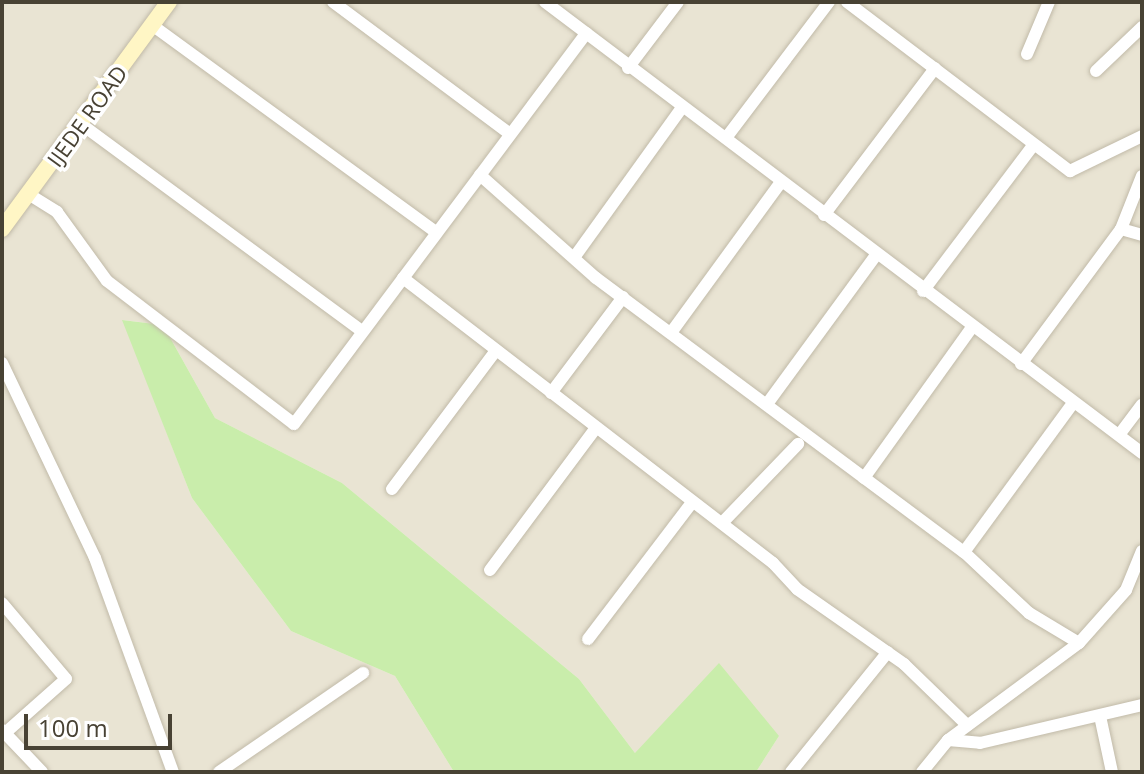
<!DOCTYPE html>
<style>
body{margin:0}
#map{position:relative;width:1144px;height:774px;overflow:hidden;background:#f5f1e6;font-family:"Open Sans",sans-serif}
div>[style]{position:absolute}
.residential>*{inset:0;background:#e9e4d3}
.green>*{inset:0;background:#c9edab}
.roads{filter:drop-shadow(0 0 2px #c1baa8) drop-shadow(0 0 2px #c1baa8)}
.street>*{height:12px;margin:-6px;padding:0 6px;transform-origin:6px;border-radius:6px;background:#fff}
.secondary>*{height:16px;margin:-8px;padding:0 8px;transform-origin:8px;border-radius:8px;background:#fff6c5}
span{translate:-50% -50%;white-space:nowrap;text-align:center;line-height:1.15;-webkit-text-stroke:7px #fff;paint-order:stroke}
.street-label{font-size:22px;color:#484234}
.frame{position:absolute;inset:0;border:4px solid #484234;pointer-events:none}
.scale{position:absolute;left:24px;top:714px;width:148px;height:36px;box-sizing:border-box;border:4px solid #484234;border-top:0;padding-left:10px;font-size:24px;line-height:28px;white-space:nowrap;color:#484234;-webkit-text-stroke:6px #fff;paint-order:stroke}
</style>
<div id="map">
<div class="residential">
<i style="clip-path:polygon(2px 2px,1142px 2px,1142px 772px,756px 772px,779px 736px,635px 753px,579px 679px,342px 483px,215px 418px,163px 325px,123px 320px,192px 498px,291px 631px,395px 676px,454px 772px,2px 772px)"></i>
</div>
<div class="green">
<i style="clip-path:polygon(122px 320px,163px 325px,215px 418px,342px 483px,579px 679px,635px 753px,719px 663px,779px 736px,756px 772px,454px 772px,395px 676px,291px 631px,192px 498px)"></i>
</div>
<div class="roads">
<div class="street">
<i style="left:333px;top:2px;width:219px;rotate:36.7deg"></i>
<i style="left:545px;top:2px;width:748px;rotate:37.07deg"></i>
<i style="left:847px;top:2px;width:280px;rotate:37.2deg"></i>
<i style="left:1070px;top:171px;width:80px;rotate:-25.9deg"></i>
<i style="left:152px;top:25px;width:351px;rotate:36.1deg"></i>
<i style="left:1027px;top:54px;width:56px;rotate:-67.1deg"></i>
<i style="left:628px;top:68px;width:83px;rotate:-52.9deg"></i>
<i style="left:1096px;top:71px;width:64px;rotate:-43.7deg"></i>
<i style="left:81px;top:124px;width:344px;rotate:36.4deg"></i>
<i style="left:726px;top:138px;width:171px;rotate:-52.9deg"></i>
<i style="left:480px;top:175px;width:155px;rotate:41.6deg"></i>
<i style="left:596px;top:278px;width:459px;rotate:36.7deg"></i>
<i style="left:964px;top:552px;width:89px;rotate:43.2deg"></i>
<i style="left:1029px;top:613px;width:58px;rotate:31deg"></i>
<i style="left:30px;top:195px;width:32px;rotate:32deg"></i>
<i style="left:57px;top:212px;width:85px;rotate:54.1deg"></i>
<i style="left:107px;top:281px;width:235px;rotate:37.4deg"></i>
<i style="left:294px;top:424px;width:488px;rotate:-53.2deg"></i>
<i style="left:824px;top:215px;width:184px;rotate:-52.9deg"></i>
<i style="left:1121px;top:229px;width:22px;rotate:16deg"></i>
<i style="left:576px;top:255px;width:180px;rotate:-54.3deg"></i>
<i style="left:403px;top:278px;width:467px;rotate:37.6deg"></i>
<i style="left:773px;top:563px;width:35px;rotate:47deg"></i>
<i style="left:797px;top:589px;width:131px;rotate:35deg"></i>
<i style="left:904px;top:664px;width:88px;rotate:44.1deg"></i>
<i style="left:923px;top:291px;width:181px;rotate:-52.9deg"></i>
<i style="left:673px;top:330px;width:182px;rotate:-53.9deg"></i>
<i style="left:2px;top:363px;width:216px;rotate:64.5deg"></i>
<i style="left:95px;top:558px;width:228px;rotate:70deg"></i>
<i style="left:1021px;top:364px;width:168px;rotate:-53.5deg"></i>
<i style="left:1121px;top:229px;width:57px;rotate:-68.4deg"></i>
<i style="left:551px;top:393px;width:120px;rotate:-53.1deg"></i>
<i style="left:767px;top:404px;width:185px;rotate:-53.8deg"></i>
<i style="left:1119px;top:435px;width:38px;rotate:-53deg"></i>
<i style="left:864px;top:478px;width:186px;rotate:-54.4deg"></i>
<i style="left:392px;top:489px;width:171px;rotate:-53.1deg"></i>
<i style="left:722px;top:523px;width:110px;rotate:-46.1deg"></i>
<i style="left:964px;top:552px;width:185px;rotate:-53.8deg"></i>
<i style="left:490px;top:570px;width:177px;rotate:-53.3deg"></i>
<i style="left:2px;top:603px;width:99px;rotate:49.9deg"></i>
<i style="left:66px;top:679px;width:81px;rotate:138.5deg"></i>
<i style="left:588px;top:639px;width:170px;rotate:-52.7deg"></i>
<i style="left:1100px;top:716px;width:57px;rotate:77.9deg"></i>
<i style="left:2px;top:730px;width:58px;rotate:46.4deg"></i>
<i style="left:948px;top:740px;width:32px;rotate:5deg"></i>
<i style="left:980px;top:743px;width:166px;rotate:-13.2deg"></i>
<i style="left:219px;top:772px;width:175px;rotate:-34.5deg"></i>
<i style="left:791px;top:772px;width:154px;rotate:-51.1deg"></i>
<i style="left:922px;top:772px;width:41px;rotate:-50.9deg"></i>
<i style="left:948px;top:740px;width:163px;rotate:-36.5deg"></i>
<i style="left:1079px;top:643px;width:71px;rotate:-48.4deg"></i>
<i style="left:1126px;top:590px;width:42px;rotate:-67.7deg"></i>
</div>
<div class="secondary">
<i style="left:2px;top:229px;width:282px;rotate:-53.7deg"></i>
</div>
</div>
<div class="street-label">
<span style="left:87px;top:116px;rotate:-54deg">IJEDE ROAD</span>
</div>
<div class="frame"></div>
<div class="scale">100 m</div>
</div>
